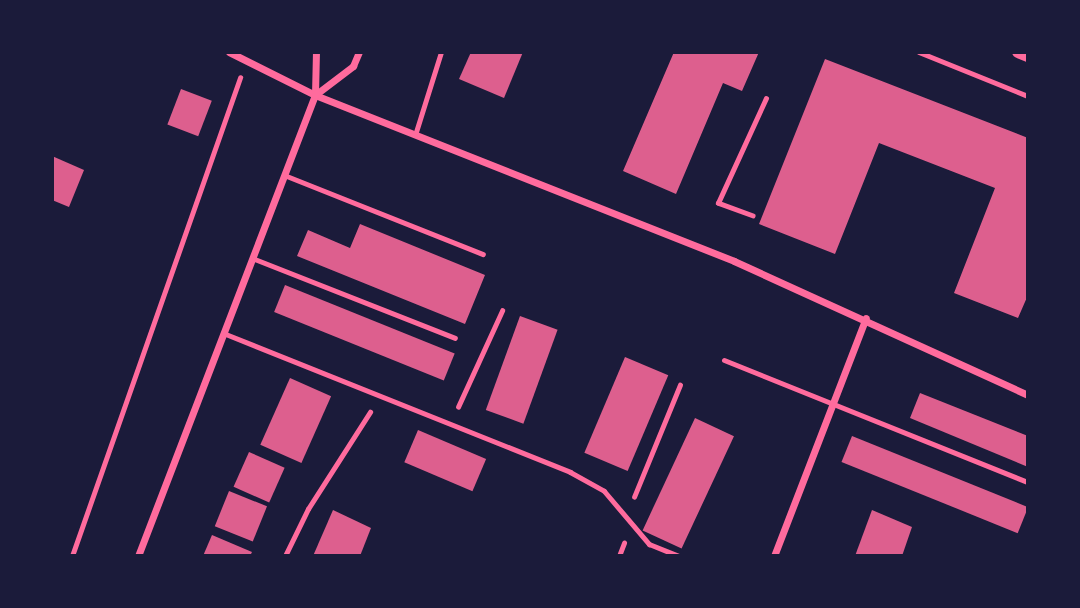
<!DOCTYPE html>
<style>
body{margin:0}
#map{position:relative;width:1080px;height:608px;overflow:hidden;background:#1b1b3a;font-family:"Open Sans",sans-serif}
div>[style]{position:absolute}
.building>*{inset:0;background:#dd5f8e;transform-origin:0 0}
.path>*{height:4.5px;margin:-2.25px;padding:0 2.25px;transform-origin:2.25px;border-radius:2.25px;background:#ff6b9d}
.service>*{height:5px;margin:-2.5px;padding:0 2.5px;transform-origin:2.5px;border-radius:2.5px;background:#ff6b9d}
.minor>*{height:7px;margin:-3.5px;padding:0 3.5px;transform-origin:3.5px;border-radius:3.5px;background:#ff6b9d}
.tertiary>*{height:12px;margin:-6px;padding:0 6px;transform-origin:6px;border-radius:6px;background:#ff6b9d}
span{translate:-50% -50%;white-space:nowrap;text-align:center;line-height:1.15;-webkit-text-stroke:6px #1b1b3a;paint-order:stroke}
.frame{position:absolute;inset:0;border:54px solid #1b1b3a;pointer-events:none}
</style>
<div id="map">
<div class="building">
<i style="clip-path:polygon(471px 52px,523px 52px,504px 98px,459px 79px)"></i>
<i style="clip-path:polygon(674px 52px,759px 52px,742px 91px,723px 83px,676px 194px,623px 171px)"></i>
<i style="clip-path:polygon(825px 59px,1028px 138px,1028px 295px,1018px 318px,954px 293px,995px 188px,879px 143px,835px 254px,759px 224px)"></i>
<i style="left:181px;top:89px;width:33px;height:38px;rotate:21deg"></i>
<i style="clip-path:polygon(52px 156px,84px 170px,69px 207px,52px 200px)"></i>
<i style="clip-path:polygon(360px 224px,485px 275px,465px 324px,297px 256px,308px 230px,350px 248px)"></i>
<i style="left:285px;top:285px;width:183px;height:29px;rotate:22deg"></i>
<i style="left:520px;top:316px;width:40px;height:100px;rotate:20deg"></i>
<i style="left:625px;top:357px;width:47px;height:104px;rotate:23deg"></i>
<i style="left:290px;top:378px;width:45px;height:73px;rotate:24deg"></i>
<i style="clip-path:polygon(920px 393px,1028px 436px,1028px 467px,910px 418px)"></i>
<i style="left:695px;top:418px;width:43px;height:124px;rotate:25deg"></i>
<i style="left:418px;top:430px;width:74px;height:35px;rotate:23deg"></i>
<i style="left:852px;top:436px;width:190px;height:28px;rotate:22deg"></i>
<i style="left:249px;top:452px;width:39px;height:38px;rotate:24deg"></i>
<i style="left:229px;top:491px;width:41px;height:38px;rotate:22deg"></i>
<i style="clip-path:polygon(333px 510px,371px 528px,360px 556px,313px 556px)"></i>
<i style="clip-path:polygon(872px 510px,912px 527px,902px 556px,855px 556px)"></i>
<i style="clip-path:polygon(212px 535px,252px 552px,250px 556px,203px 556px)"></i>
</div>
<div class="path">
<i style="left:919px;top:52px;width:118px;rotate:22deg"></i>
<i style="left:753px;top:216px;width:37px;rotate:-160deg"></i>
<i style="left:718px;top:203px;width:115px;rotate:-65.4deg"></i>
<i style="left:458px;top:407px;width:106px;rotate:-65.4deg"></i>
<i style="left:634px;top:497px;width:121px;rotate:-67.7deg"></i>
<i style="left:72px;top:556px;width:507px;rotate:-70.64deg"></i>
<i style="left:285px;top:556px;width:52px;rotate:-63.9deg"></i>
<i style="left:308px;top:509px;width:115px;rotate:-57.4deg"></i>
<i style="left:619px;top:556px;width:14px;rotate:-69deg"></i>
</div>
<div class="service">
<i style="left:415px;top:135px;width:87px;rotate:-72.6deg"></i>
<i style="left:284px;top:175px;width:214px;rotate:21.7deg"></i>
<i style="left:252px;top:258px;width:218px;rotate:21.5deg"></i>
<i style="left:223px;top:333px;width:374px;rotate:21.8deg"></i>
<i style="left:570px;top:472px;width:39px;rotate:29deg"></i>
<i style="left:604px;top:491px;width:70px;rotate:49.7deg"></i>
<i style="left:649px;top:544px;width:31px;rotate:22deg"></i>
<i style="left:724px;top:360px;width:328px;rotate:21.9deg"></i>
</div>
<div class="minor">
<i style="left:229px;top:52px;width:96px;rotate:26.6deg"></i>
<i style="left:315px;top:95px;width:451px;rotate:21.6deg"></i>
<i style="left:734px;top:261px;width:323px;rotate:24.5deg"></i>
<i style="left:315px;top:95px;width:48px;rotate:-37.3deg"></i>
<i style="left:353px;top:66px;width:15px;rotate:-67deg"></i>
<i style="left:138px;top:556px;width:494px;rotate:-69deg"></i>
<i style="left:315px;top:95px;width:43px;rotate:-88.7deg"></i>
<i style="left:774px;top:556px;width:255px;rotate:-68.9deg"></i>
</div>
<div class="tertiary">
<i style="left:1018px;top:52px;width:11px;rotate:22deg"></i>
</div>
<div class="frame"></div>
</div>
